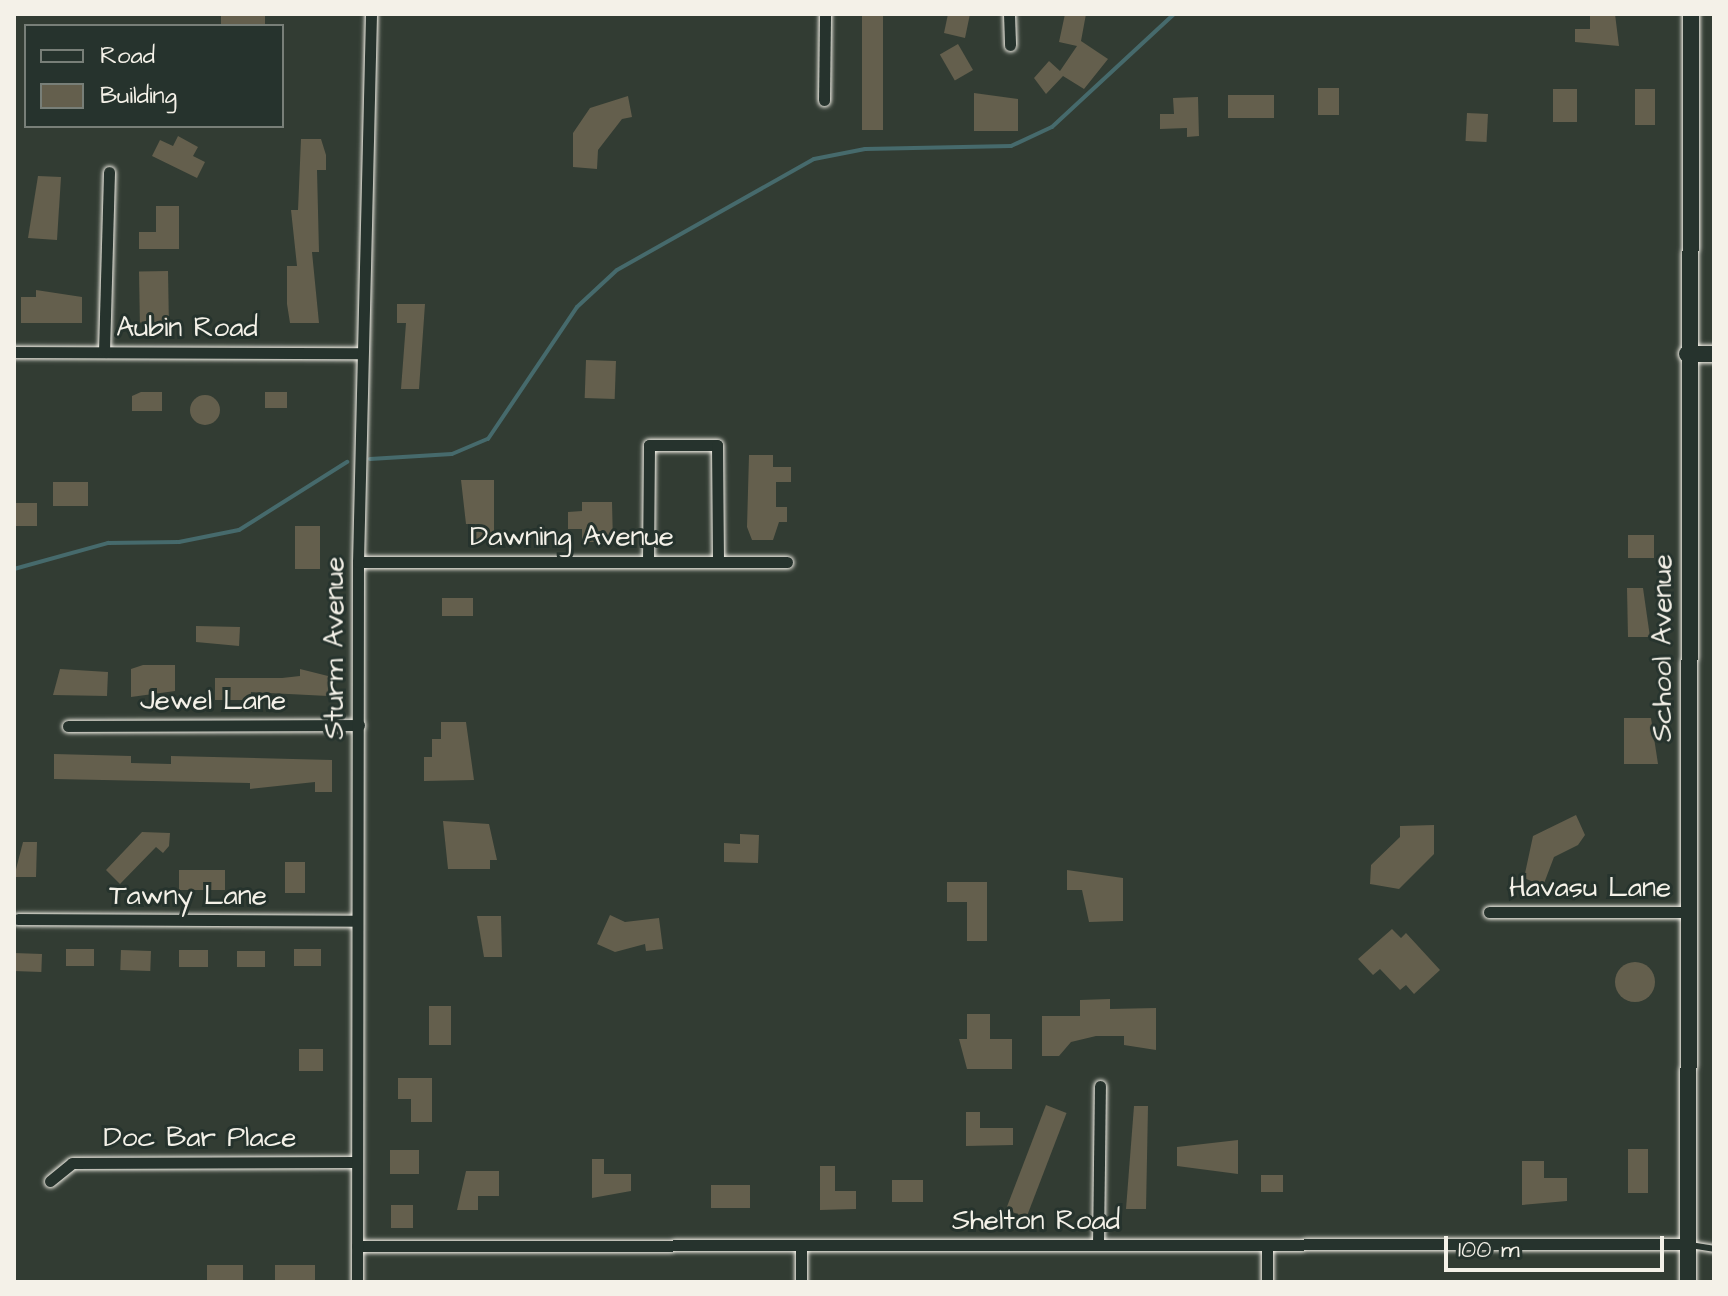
<!DOCTYPE html>
<style>
body{margin:0}
#map{position:relative;width:1728px;height:1296px;overflow:hidden;background:#323c33;font-family:"Architects Daughter",sans-serif}
div>[style]{position:absolute}
.stream>*{height:4px;margin:-2px;padding:0 2px;transform-origin:2px;border-radius:2px;background:#466a6c}
.building>*{inset:0;background:#645f4d;transform-origin:0 0}
.round{border-radius:50%}
.roads{filter:drop-shadow(0 0 2px #f4f1e8) drop-shadow(0 0 2px #f4f1e8)}
.lane>*{height:6px;margin:-3px;padding:0 3px;transform-origin:3px;border-radius:3px;background:#26332d}
.street>*{height:11px;margin:-5.5px;padding:0 5.5px;transform-origin:5.5px;border-radius:5.5px;background:#26332d}
.secondary>*{height:16px;margin:-8px;padding:0 8px;transform-origin:8px;border-radius:8px;background:#26332d}
span{translate:-50% -50%;white-space:nowrap;text-align:center;line-height:1.15;-webkit-text-stroke:6px #26332d;paint-order:stroke}
.street-label{font-size:28px;color:#f4f1e8}
.frame{position:absolute;inset:0;border:16px solid #f4f1e8;pointer-events:none}
.legend{position:absolute;left:24px;top:24px;width:260px;height:104px;box-sizing:border-box;background:#26332d;border:2px solid #787f78;margin:0;padding:10px 14px;list-style:none;font-size:24px;color:#f4f1e8}
.legend li{display:flex;align-items:center;gap:16px;height:40px}
.legend b{width:40px;border:2px solid #787f78}
.scale{position:absolute;left:1444px;top:1236px;width:220px;height:36px;box-sizing:border-box;border:4px solid #f4f1e8;border-top:0;padding-left:10px;font-size:24px;line-height:28px;white-space:nowrap;color:#f4f1e8;-webkit-text-stroke:6px #26332d;paint-order:stroke}
</style>
<div id="map">
<div class="stream">
<i style="left:370px;top:459px;width:82px;rotate:-3.5deg"></i>
<i style="left:452px;top:454px;width:39px;rotate:-23deg"></i>
<i style="left:488px;top:439px;width:159px;rotate:-56deg"></i>
<i style="left:577px;top:307px;width:54px;rotate:-42.8deg"></i>
<i style="left:617px;top:270px;width:226px;rotate:-29.4deg"></i>
<i style="left:814px;top:159px;width:52px;rotate:-11.1deg"></i>
<i style="left:865px;top:149px;width:146px;rotate:-1.2deg"></i>
<i style="left:1011px;top:146px;width:45px;rotate:-24.9deg"></i>
<i style="left:1052px;top:127px;width:166px;rotate:-42.8deg"></i>
<i style="left:14px;top:569px;width:98px;rotate:-15.5deg"></i>
<i style="left:108px;top:543px;width:71px;rotate:-0.8deg"></i>
<i style="left:179px;top:542px;width:61px;rotate:-11.3deg"></i>
<i style="left:239px;top:530px;width:128px;rotate:-32.2deg"></i>
</div>
<div class="building">
<i style="left:221px;top:14px;width:44px;height:12px"></i>
<i style="left:862px;top:14px;width:21px;height:116px"></i>
<i style="clip-path:polygon(948px 14px,970px 14px,965px 38px,944px 33px)"></i>
<i style="clip-path:polygon(1065px 14px,1086px 14px,1081px 41px,1108px 59px,1084px 89px,1063px 76px,1046px 94px,1034px 78px,1049px 61px,1060px 71px,1077px 46px,1059px 42px)"></i>
<i style="clip-path:polygon(1590px 14px,1615px 14px,1619px 46px,1575px 42px,1575px 29px,1590px 29px)"></i>
<i style="left:958px;top:44px;width:30px;height:21px;rotate:60deg"></i>
<i style="left:1318px;top:88px;width:21px;height:27px"></i>
<i style="left:1553px;top:89px;width:24px;height:33px"></i>
<i style="left:1635px;top:89px;width:20px;height:36px"></i>
<i style="clip-path:polygon(974px 93px,1018px 99px,1018px 131px,974px 131px)"></i>
<i style="left:1228px;top:95px;width:46px;height:23px"></i>
<i style="clip-path:polygon(628px 96px,632px 117px,622px 119px,598px 150px,597px 169px,573px 167px,573px 133px,590px 108px)"></i>
<i style="clip-path:polygon(1198px 97px,1199px 136px,1187px 137px,1187px 128px,1160px 129px,1160px 114px,1174px 114px,1173px 98px)"></i>
<i style="left:1467px;top:113px;width:21px;height:28px;rotate:3deg"></i>
<i style="clip-path:polygon(178px 136px,198px 147px,193px 156px,205px 162px,197px 178px,152px 156px,160px 140px,173px 146px)"></i>
<i style="clip-path:polygon(301px 139px,321px 139px,326px 155px,326px 170px,317px 170px,319px 252px,312px 252px,319px 323px,290px 323px,287px 304px,287px 266px,297px 266px,291px 210px,298px 210px)"></i>
<i style="clip-path:polygon(38px 176px,61px 177px,57px 240px,28px 238px)"></i>
<i style="clip-path:polygon(156px 206px,179px 206px,179px 249px,139px 249px,139px 232px,156px 232px)"></i>
<i style="left:168px;top:271px;width:51px;height:29px;rotate:89deg"></i>
<i style="clip-path:polygon(36px 290px,82px 297px,82px 323px,21px 323px,21px 297px,36px 297px)"></i>
<i style="clip-path:polygon(397px 304px,425px 304px,419px 389px,401px 389px,406px 323px,397px 323px)"></i>
<i style="left:586px;top:360px;width:30px;height:38px;rotate:2deg"></i>
<i style="clip-path:polygon(141px 392px,162px 392px,162px 411px,132px 411px,132px 396px)"></i>
<i style="left:265px;top:392px;width:22px;height:16px"></i>
<i class="round" style="left:190px;top:395px;width:30px;height:30px"></i>
<i style="clip-path:polygon(749px 455px,773px 455px,773px 467px,791px 467px,791px 482px,776px 482px,776px 507px,787px 507px,787px 522px,779px 522px,773px 540px,752px 540px,747px 527px)"></i>
<i style="clip-path:polygon(461px 480px,494px 480px,494px 539px,475px 539px,475px 524px,466px 524px)"></i>
<i style="left:53px;top:482px;width:35px;height:24px"></i>
<i style="clip-path:polygon(582px 502px,612px 502px,613px 542px,582px 542px,582px 529px,568px 529px,568px 512px,582px 511px)"></i>
<i style="left:14px;top:503px;width:23px;height:23px"></i>
<i style="left:295px;top:526px;width:25px;height:43px"></i>
<i style="left:1628px;top:535px;width:26px;height:23px"></i>
<i style="clip-path:polygon(1627px 588px,1643px 588px,1650px 637px,1628px 637px)"></i>
<i style="left:473px;top:598px;width:18px;height:31px;rotate:90deg"></i>
<i style="clip-path:polygon(196px 626px,240px 627px,239px 646px,196px 642px)"></i>
<i style="clip-path:polygon(143px 665px,175px 665px,175px 691px,131px 697px,131px 669px)"></i>
<i style="clip-path:polygon(60px 669px,108px 672px,107px 696px,53px 695px)"></i>
<i style="clip-path:polygon(300px 669px,328px 676px,328px 696px,251px 692px,251px 700px,215px 700px,215px 678px,282px 678px,300px 676px)"></i>
<i style="clip-path:polygon(1624px 718px,1651px 718px,1658px 764px,1624px 764px)"></i>
<i style="clip-path:polygon(441px 722px,466px 722px,474px 780px,424px 781px,424px 757px,432px 757px,432px 739px,441px 739px)"></i>
<i style="clip-path:polygon(54px 754px,131px 756px,131px 763px,171px 764px,171px 756px,332px 760px,332px 792px,315px 792px,315px 782px,250px 789px,250px 783px,54px 779px)"></i>
<i style="clip-path:polygon(1576px 815px,1585px 835px,1578px 845px,1554px 857px,1543px 886px,1524px 878px,1533px 836px)"></i>
<i style="clip-path:polygon(443px 821px,489px 824px,497px 860px,490px 860px,490px 869px,448px 869px)"></i>
<i style="clip-path:polygon(1434px 825px,1434px 854px,1399px 889px,1370px 884px,1371px 865px,1400px 837px,1400px 826px)"></i>
<i style="clip-path:polygon(142px 832px,170px 833px,169px 846px,163px 853px,156px 847px,120px 884px,106px 870px)"></i>
<i style="clip-path:polygon(740px 834px,759px 835px,758px 863px,724px 862px,724px 843px,740px 844px)"></i>
<i style="clip-path:polygon(23px 842px,37px 842px,36px 877px,14px 877px)"></i>
<i style="left:285px;top:862px;width:20px;height:31px"></i>
<i style="left:179px;top:870px;width:46px;height:20px"></i>
<i style="clip-path:polygon(1067px 870px,1123px 878px,1123px 921px,1089px 922px,1082px 890px,1067px 890px)"></i>
<i style="clip-path:polygon(947px 882px,987px 882px,987px 941px,967px 941px,967px 902px,947px 902px)"></i>
<i style="clip-path:polygon(610px 915px,625px 922px,659px 918px,663px 949px,646px 951px,645px 944px,615px 952px,597px 944px)"></i>
<i style="clip-path:polygon(477px 916px,501px 916px,502px 957px,484px 957px)"></i>
<i style="clip-path:polygon(1392px 929px,1401px 938px,1406px 933px,1440px 970px,1414px 994px,1406px 985px,1400px 990px,1380px 969px,1373px 975px,1358px 959px)"></i>
<i style="left:66px;top:949px;width:28px;height:17px"></i>
<i style="left:294px;top:949px;width:27px;height:17px"></i>
<i style="left:121px;top:950px;width:30px;height:20px;rotate:2deg"></i>
<i style="left:179px;top:950px;width:29px;height:17px"></i>
<i style="left:237px;top:951px;width:28px;height:16px"></i>
<i style="left:14px;top:953px;width:28px;height:18px;rotate:2deg"></i>
<i class="round" style="left:1615px;top:962px;width:40px;height:40px"></i>
<i style="clip-path:polygon(1110px 999px,1110px 1009px,1156px 1008px,1156px 1050px,1124px 1045px,1124px 1036px,1096px 1036px,1071px 1042px,1059px 1056px,1042px 1056px,1042px 1016px,1080px 1016px,1080px 1000px)"></i>
<i style="left:429px;top:1006px;width:22px;height:39px"></i>
<i style="clip-path:polygon(967px 1014px,990px 1014px,990px 1039px,1012px 1039px,1012px 1069px,967px 1069px,959px 1039px,967px 1039px)"></i>
<i style="left:299px;top:1049px;width:24px;height:22px"></i>
<i style="clip-path:polygon(398px 1078px,432px 1078px,432px 1122px,411px 1122px,411px 1099px,398px 1099px)"></i>
<i style="left:1046px;top:1105px;width:22px;height:112px;rotate:21deg"></i>
<i style="clip-path:polygon(1134px 1106px,1148px 1106px,1146px 1209px,1126px 1209px)"></i>
<i style="clip-path:polygon(966px 1112px,980px 1112px,980px 1128px,1013px 1128px,1013px 1145px,966px 1146px)"></i>
<i style="clip-path:polygon(1238px 1140px,1238px 1174px,1177px 1166px,1177px 1147px)"></i>
<i style="left:1628px;top:1149px;width:20px;height:44px"></i>
<i style="left:390px;top:1150px;width:29px;height:24px"></i>
<i style="clip-path:polygon(592px 1159px,604px 1159px,604px 1174px,631px 1174px,631px 1191px,592px 1198px)"></i>
<i style="clip-path:polygon(1522px 1161px,1544px 1161px,1544px 1178px,1567px 1178px,1567px 1201px,1522px 1205px)"></i>
<i style="clip-path:polygon(820px 1166px,835px 1166px,835px 1191px,856px 1191px,856px 1209px,820px 1210px)"></i>
<i style="clip-path:polygon(466px 1171px,499px 1171px,499px 1196px,478px 1196px,478px 1210px,457px 1210px)"></i>
<i style="left:1283px;top:1175px;width:17px;height:22px;rotate:90deg"></i>
<i style="left:892px;top:1180px;width:31px;height:22px"></i>
<i style="left:711px;top:1185px;width:39px;height:23px"></i>
<i style="left:391px;top:1205px;width:22px;height:23px"></i>
<i style="left:207px;top:1265px;width:36px;height:17px"></i>
<i style="left:275px;top:1265px;width:40px;height:17px"></i>
</div>
<div class="roads">
<div class="lane">
<i style="left:1690px;top:1245px;width:24px;rotate:9deg"></i>
</div>
<div class="street">
<i style="left:1009px;top:14px;width:31px;rotate:88deg"></i>
<i style="left:824px;top:100px;width:86px;rotate:-89.3deg"></i>
<i style="left:14px;top:352px;width:346px;rotate:0.2deg"></i>
<i style="left:104px;top:352px;width:180px;rotate:-88.4deg"></i>
<i style="left:648px;top:561px;width:116px;rotate:-89.5deg"></i>
<i style="left:649px;top:445px;width:68px"></i>
<i style="left:717px;top:445px;width:115px;rotate:89.5deg"></i>
<i style="left:358px;top:562px;width:429px"></i>
<i style="left:68px;top:726px;width:291px;rotate:-0.2deg"></i>
<i style="left:1489px;top:912px;width:202px"></i>
<i style="left:18px;top:919px;width:339px;rotate:0.3deg"></i>
<i style="left:50px;top:1181px;width:28px;rotate:-39deg"></i>
<i style="left:72px;top:1163px;width:285px;rotate:-0.2deg"></i>
<i style="left:801px;top:1245px;width:37px;rotate:90deg"></i>
<i style="left:1098px;top:1245px;width:159px;rotate:-89.3deg"></i>
<i style="left:357px;top:1246px;width:1330px;rotate:-0.09deg"></i>
<i style="left:357px;top:1282px;width:720px;rotate:-89.92deg"></i>
<i style="left:358px;top:562px;width:548px;rotate:-88.64deg"></i>
<i style="left:1267px;top:1282px;width:37px;rotate:-90deg"></i>
</div>
<div class="secondary">
<i style="left:1687px;top:354px;width:27px"></i>
<i style="left:1688px;top:1282px;width:1268px;rotate:-89.86deg"></i>
</div>
</div>
<div class="street-label">
<span style="left:187px;top:328px">Aubin Road</span>
<span style="left:572px;top:537px">Dawning Avenue</span>
<span style="left:335px;top:648px;rotate:-90deg">Sturm Avenue</span>
<span style="left:1663px;top:648px;rotate:-90deg">School Avenue</span>
<span style="left:213px;top:701px">Jewel Lane</span>
<span style="left:1590px;top:888px">Havasu Lane</span>
<span style="left:188px;top:896px">Tawny Lane</span>
<span style="left:200px;top:1138px">Doc Bar Place</span>
<span style="left:1036px;top:1221px">Shelton Road</span>
</div>
<div class="frame"></div>
<ul class="legend">
<li><b style="height:10px;background:#26332d"></b>Road</li>
<li><b style="height:22px;background:#645f4d"></b>Building</li>
</ul>
<div class="scale">100 m</div>
</div>
